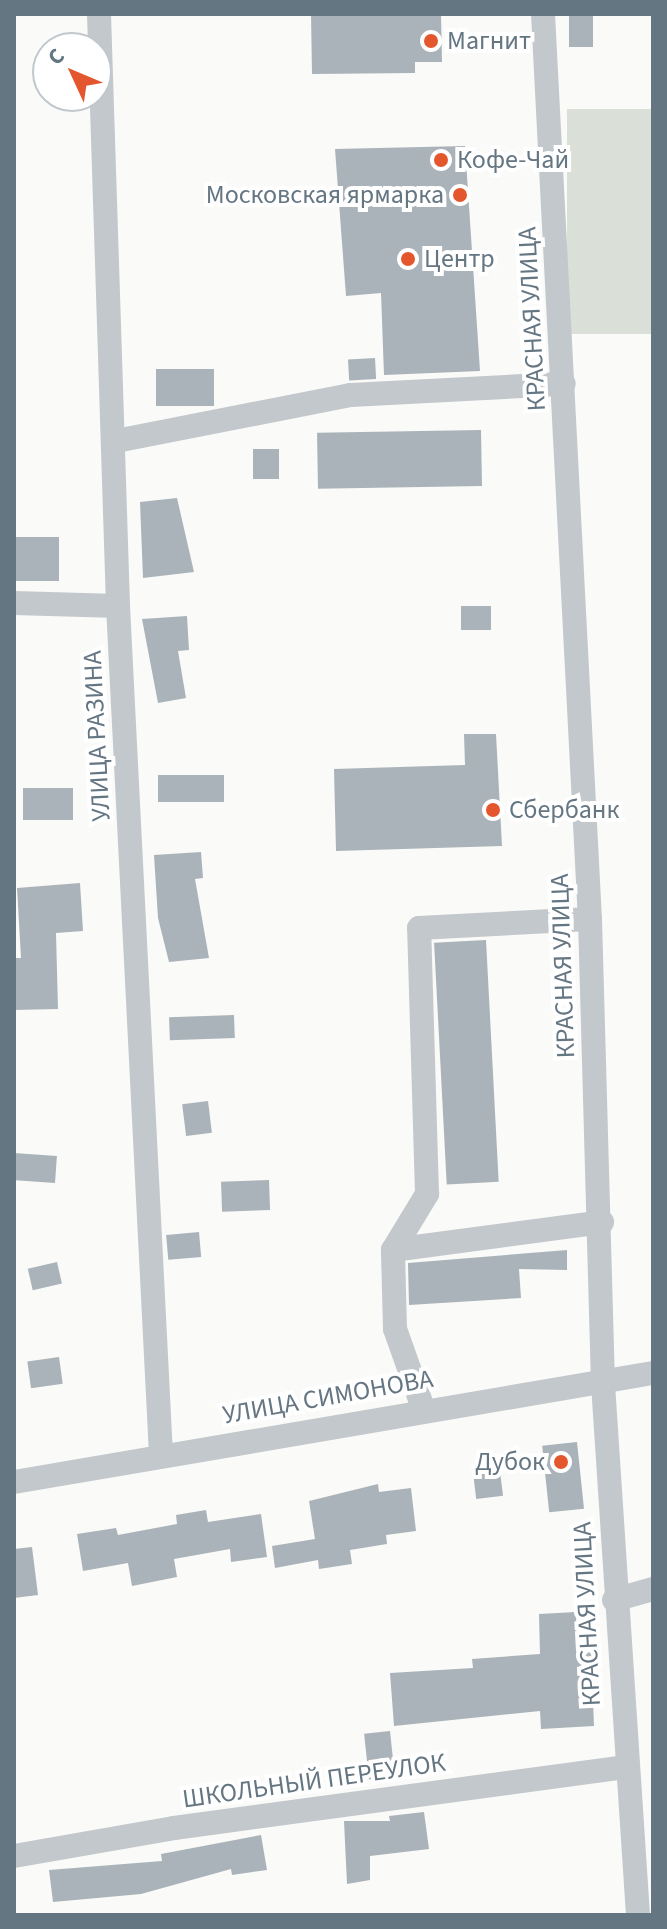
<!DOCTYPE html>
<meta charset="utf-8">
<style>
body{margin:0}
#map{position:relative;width:667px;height:1929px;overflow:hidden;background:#fafaf8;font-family:"Source Sans 3",sans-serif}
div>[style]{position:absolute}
.green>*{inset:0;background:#dadfd7;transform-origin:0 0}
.building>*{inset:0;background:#aab3b9;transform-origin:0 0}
.minor>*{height:24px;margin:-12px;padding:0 12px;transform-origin:12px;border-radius:12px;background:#c3c8cc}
.dots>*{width:22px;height:22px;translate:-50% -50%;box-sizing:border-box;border:4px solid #fff;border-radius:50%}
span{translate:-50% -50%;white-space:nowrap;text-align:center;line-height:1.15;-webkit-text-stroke:8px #fff;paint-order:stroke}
.poi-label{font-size:26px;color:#657683}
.left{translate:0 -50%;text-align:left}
.right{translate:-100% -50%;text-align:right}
.street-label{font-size:26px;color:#657683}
.frame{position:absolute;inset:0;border:16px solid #657683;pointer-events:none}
.north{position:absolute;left:32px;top:32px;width:80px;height:80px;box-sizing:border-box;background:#fff;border:2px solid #c1c8cd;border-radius:50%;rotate:314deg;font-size:22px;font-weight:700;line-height:32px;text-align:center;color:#657683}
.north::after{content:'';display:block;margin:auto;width:28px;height:36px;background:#e4572e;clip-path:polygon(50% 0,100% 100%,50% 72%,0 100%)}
</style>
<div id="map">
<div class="green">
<i style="left:653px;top:109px;width:225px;height:86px;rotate:90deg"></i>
</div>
<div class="building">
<i style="clip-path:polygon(311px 14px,441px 14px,442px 62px,415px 62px,415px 73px,312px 74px)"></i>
<i style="left:569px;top:14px;width:24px;height:33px"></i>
<i style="clip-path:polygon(465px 146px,480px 371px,384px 375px,381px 293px,346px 296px,335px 149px)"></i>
<i style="left:375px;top:358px;width:21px;height:27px;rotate:87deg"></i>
<i style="left:156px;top:369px;width:58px;height:37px"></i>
<i style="left:481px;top:430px;width:56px;height:164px;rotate:89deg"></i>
<i style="left:253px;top:449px;width:26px;height:30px"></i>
<i style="clip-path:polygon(177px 498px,194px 572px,143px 578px,140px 502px)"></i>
<i style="left:14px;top:537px;width:45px;height:44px"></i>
<i style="left:461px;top:606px;width:30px;height:24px"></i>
<i style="clip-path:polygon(187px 616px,189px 650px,178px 651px,186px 698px,158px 703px,142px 619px)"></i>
<i style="clip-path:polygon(464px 734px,496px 734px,502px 846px,336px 851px,334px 769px,465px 765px)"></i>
<i style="left:224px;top:775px;width:27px;height:66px;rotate:90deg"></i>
<i style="left:73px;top:788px;width:32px;height:50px;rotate:90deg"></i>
<i style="clip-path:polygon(201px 852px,203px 878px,195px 879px,209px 958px,169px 962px,158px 918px,154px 855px)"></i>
<i style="clip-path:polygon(80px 883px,83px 931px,56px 933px,58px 1009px,14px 1010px,14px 958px,21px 958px,17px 888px)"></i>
<i style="left:486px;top:940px;width:242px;height:52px;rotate:87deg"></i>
<i style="left:234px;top:1015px;width:23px;height:65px;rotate:88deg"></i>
<i style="left:208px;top:1101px;width:32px;height:26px;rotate:83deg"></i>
<i style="left:14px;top:1153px;width:43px;height:27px;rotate:4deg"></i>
<i style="left:269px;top:1180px;width:30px;height:48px;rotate:88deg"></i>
<i style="left:199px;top:1232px;width:25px;height:33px;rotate:85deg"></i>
<i style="clip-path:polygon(567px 1250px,567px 1270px,519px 1269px,521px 1298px,409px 1305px,408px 1263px)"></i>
<i style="left:57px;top:1262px;width:22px;height:30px;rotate:77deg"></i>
<i style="left:59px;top:1357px;width:27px;height:32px;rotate:82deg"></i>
<i style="left:577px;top:1442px;width:67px;height:35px;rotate:84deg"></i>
<i style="left:499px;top:1463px;width:33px;height:27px;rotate:83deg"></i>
<i style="clip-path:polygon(378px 1484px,379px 1492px,411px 1488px,416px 1531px,386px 1535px,387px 1544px,350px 1550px,352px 1564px,319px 1569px,318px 1560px,275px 1568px,272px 1546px,315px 1539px,309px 1501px)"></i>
<i style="clip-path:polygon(206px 1510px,208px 1522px,261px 1514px,267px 1557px,231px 1562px,230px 1549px,174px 1559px,177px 1577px,132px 1586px,128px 1563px,83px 1571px,77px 1534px,116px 1528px,118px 1535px,177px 1524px,176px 1515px)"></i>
<i style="clip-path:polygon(32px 1547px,38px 1595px,14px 1598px,14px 1549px)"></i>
<i style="clip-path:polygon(576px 1612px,577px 1652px,591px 1651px,594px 1726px,541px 1729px,540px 1711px,394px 1726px,390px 1673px,473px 1668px,472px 1659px,540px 1654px,539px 1614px)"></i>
<i style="left:390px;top:1731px;width:46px;height:26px;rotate:84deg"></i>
<i style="clip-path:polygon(424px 1812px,429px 1849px,370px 1856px,370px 1880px,347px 1884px,344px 1821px,390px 1821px,389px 1816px)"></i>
<i style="clip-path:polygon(261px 1835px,267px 1870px,232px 1875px,231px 1869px,141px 1894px,53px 1902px,49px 1870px,162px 1861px,161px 1854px)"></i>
</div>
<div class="minor">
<i style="left:99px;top:14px;width:592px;rotate:88.16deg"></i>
<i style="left:118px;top:606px;width:849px;rotate:87.1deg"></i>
<i style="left:543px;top:14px;width:906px;rotate:87.03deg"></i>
<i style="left:590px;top:919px;width:465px;rotate:88.4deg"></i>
<i style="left:603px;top:1384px;width:532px;rotate:86.23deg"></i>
<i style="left:116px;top:441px;width:239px;rotate:-11.1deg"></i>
<i style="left:351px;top:395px;width:213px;rotate:-3deg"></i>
<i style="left:14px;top:603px;width:104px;rotate:1.7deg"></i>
<i style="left:393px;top:1250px;width:211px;rotate:-7.6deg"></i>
<i style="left:423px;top:1408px;width:84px;rotate:-109.5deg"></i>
<i style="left:395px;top:1329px;width:79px;rotate:-91.5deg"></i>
<i style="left:393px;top:1250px;width:66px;rotate:-58.7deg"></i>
<i style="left:427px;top:1194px;width:266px;rotate:-91.7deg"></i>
<i style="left:419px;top:928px;width:171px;rotate:-3deg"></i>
<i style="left:14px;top:1482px;width:648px;rotate:-9.68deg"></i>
<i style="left:614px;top:1600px;width:41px;rotate:-15.8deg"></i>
<i style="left:14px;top:1856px;width:162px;rotate:-9.9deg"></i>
<i style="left:174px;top:1828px;width:453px;rotate:-7.7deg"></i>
</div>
<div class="dots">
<i style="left:431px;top:41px;background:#e4572e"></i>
<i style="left:441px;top:160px;background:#e4572e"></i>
<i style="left:460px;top:195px;background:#e4572e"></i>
<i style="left:408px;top:259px;background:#e4572e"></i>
<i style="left:493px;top:810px;background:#e4572e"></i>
<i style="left:561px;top:1462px;background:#e4572e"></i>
</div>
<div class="poi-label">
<span class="left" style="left:447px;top:41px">Магнит</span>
<span class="left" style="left:457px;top:160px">Кофе-Чай</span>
<span class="right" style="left:444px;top:195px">Московская ярмарка</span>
<span class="left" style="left:424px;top:259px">Центр</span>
<span class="left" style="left:509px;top:810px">Сбербанк</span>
<span class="right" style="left:545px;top:1462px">Дубок</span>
</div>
<div class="street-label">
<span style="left:532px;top:319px;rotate:-93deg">КРАСНАЯ УЛИЦА</span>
<span style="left:97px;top:736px;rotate:-93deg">УЛИЦА РАЗИНА</span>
<span style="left:563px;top:966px;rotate:-92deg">КРАСНАЯ УЛИЦА</span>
<span style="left:328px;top:1397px;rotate:-10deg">УЛИЦА СИМОНОВА</span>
<span style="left:587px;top:1614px;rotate:-93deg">КРАСНАЯ УЛИЦА</span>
<span style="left:314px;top:1781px;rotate:-8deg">ШКОЛЬНЫЙ ПЕРЕУЛОК</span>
</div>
<div class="frame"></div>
<div class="north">С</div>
</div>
